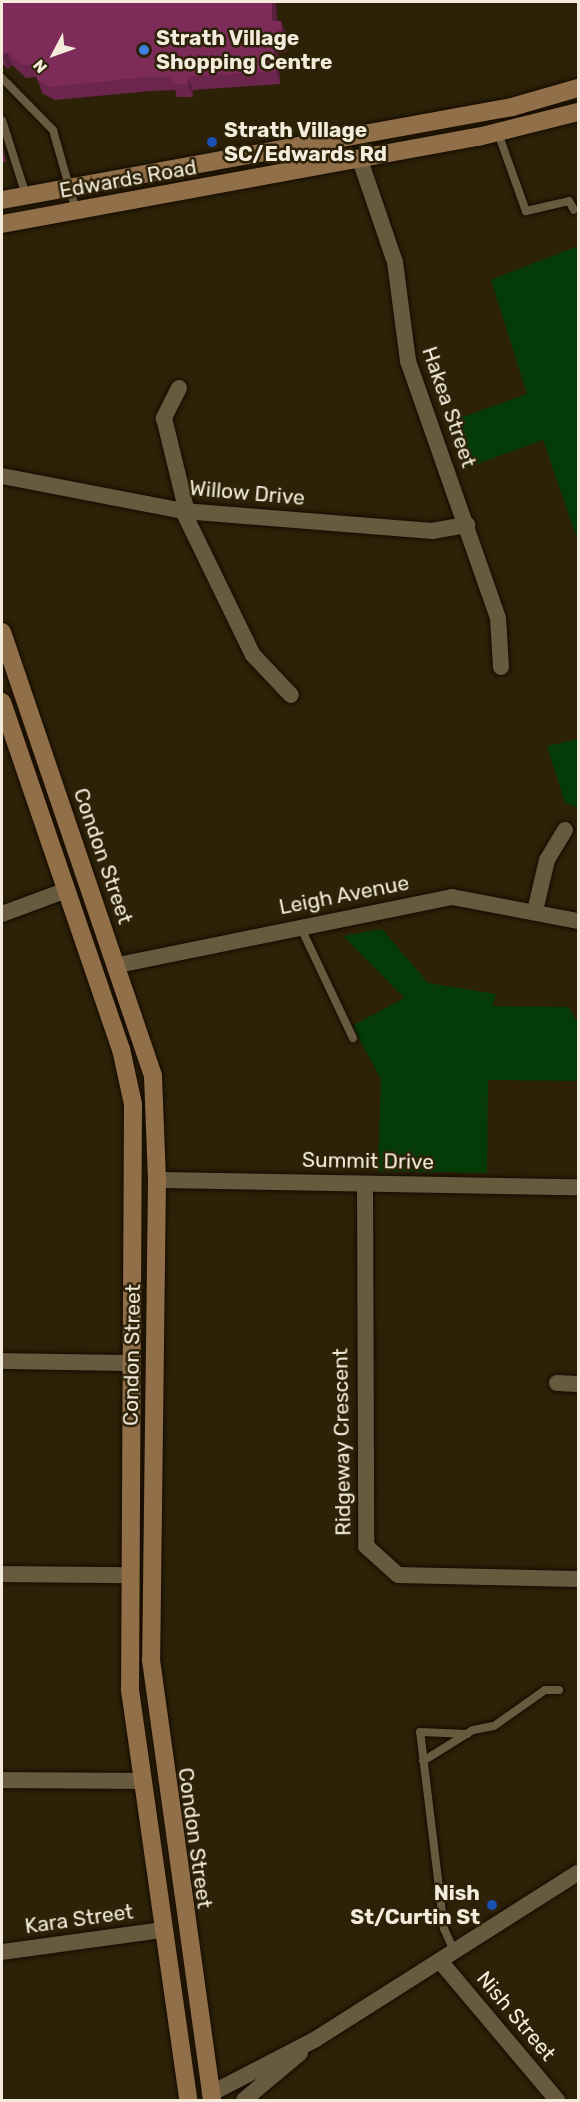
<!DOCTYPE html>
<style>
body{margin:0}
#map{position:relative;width:580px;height:2102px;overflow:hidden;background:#2d2207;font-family:Rubik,sans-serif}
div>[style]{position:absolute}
.green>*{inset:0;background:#053b08}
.roads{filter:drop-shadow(0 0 2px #150b00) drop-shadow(0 0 2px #150b00)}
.lane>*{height:8px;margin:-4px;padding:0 4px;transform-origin:4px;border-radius:4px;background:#675a3f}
.street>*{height:16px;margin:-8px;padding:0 8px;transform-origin:8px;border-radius:8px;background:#675a3f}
.secondary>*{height:18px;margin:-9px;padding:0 9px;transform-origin:9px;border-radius:9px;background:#916f49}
.wall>*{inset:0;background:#6c264d}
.shaded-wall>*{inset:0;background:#581f3e}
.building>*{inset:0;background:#7d2c59}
.dots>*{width:16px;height:16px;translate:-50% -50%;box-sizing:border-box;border:3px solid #2d2207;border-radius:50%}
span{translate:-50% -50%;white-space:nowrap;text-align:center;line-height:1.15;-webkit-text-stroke:5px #2d2207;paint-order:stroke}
.poi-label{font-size:21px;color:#f3ecdc;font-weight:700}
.left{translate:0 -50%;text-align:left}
.right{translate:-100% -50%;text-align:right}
.street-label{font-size:21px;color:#f3ecdc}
.frame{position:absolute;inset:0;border:3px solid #f3ecdc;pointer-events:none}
.north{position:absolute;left:24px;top:24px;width:60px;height:60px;-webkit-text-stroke:4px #2d2207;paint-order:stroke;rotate:229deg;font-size:16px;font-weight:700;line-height:24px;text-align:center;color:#f3ecdc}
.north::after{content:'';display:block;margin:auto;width:21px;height:27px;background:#f3ecdc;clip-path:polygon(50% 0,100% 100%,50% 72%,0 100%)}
</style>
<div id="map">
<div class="green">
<i style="clip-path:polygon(578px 246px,578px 541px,543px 440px,466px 468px,449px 422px,527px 394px,491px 280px)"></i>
<i style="clip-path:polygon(578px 739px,578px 807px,565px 803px,547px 746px)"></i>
<i style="clip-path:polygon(382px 929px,428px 983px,496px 994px,493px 1006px,569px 1007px,578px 1024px,578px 1081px,488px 1080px,487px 1173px,378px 1171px,381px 1079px,352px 1026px,404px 998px,343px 936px)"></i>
</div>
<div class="roads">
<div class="lane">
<i style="left:2px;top:78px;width:73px;rotate:45.6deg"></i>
<i style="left:53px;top:130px;width:84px;rotate:74.1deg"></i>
<i style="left:2px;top:120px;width:79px;rotate:72.3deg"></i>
<i style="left:498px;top:133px;width:83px;rotate:70.3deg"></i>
<i style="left:526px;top:211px;width:44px;rotate:-13.1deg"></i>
<i style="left:569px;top:201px;width:10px;rotate:61deg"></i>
<i style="left:300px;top:926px;width:124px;rotate:64.7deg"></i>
<i style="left:423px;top:1761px;width:59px;rotate:-31.8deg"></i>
<i style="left:473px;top:1730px;width:21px;rotate:-11deg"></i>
<i style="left:494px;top:1726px;width:62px;rotate:-35.2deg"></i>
<i style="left:545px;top:1690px;width:14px"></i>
<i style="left:454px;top:1951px;width:24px;rotate:-114deg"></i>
<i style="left:444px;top:1929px;width:198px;rotate:-96.9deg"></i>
<i style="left:420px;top:1732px;width:47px;rotate:2.4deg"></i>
</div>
<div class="street">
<i style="left:360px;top:160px;width:108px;rotate:71.1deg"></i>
<i style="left:395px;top:262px;width:100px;rotate:82.5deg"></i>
<i style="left:408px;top:361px;width:272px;rotate:70.7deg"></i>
<i style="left:498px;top:618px;width:49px;rotate:86.5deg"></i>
<i style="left:179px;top:388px;width:34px;rotate:117deg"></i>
<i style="left:164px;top:418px;width:97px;rotate:76.3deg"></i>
<i style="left:2px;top:476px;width:184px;rotate:10.9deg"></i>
<i style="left:183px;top:511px;width:250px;rotate:4.6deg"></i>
<i style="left:432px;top:531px;width:36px;rotate:-10deg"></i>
<i style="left:183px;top:511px;width:160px;rotate:64.1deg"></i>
<i style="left:253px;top:655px;width:55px;rotate:46.5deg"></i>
<i style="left:535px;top:911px;width:52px;rotate:-76.8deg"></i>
<i style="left:547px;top:860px;width:35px;rotate:-59deg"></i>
<i style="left:2px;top:914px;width:69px;rotate:-20.3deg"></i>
<i style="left:118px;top:965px;width:341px;rotate:-11.5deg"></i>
<i style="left:452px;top:897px;width:128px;rotate:10.8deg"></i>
<i style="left:157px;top:1180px;width:421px;rotate:1deg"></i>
<i style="left:365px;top:1184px;width:362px;rotate:89.8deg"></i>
<i style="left:366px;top:1546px;width:43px;rotate:42.2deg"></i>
<i style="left:398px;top:1575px;width:180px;rotate:1.3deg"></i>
<i style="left:2px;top:1361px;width:130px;rotate:0.9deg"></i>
<i style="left:557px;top:1383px;width:21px;rotate:3deg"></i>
<i style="left:2px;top:1574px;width:126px;rotate:0.5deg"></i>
<i style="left:2px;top:1780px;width:139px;rotate:0.4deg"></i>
<i style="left:2px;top:1952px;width:162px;rotate:-7.8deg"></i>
<i style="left:440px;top:1961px;width:182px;rotate:49.9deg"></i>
<i style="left:210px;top:2094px;width:119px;rotate:-27.4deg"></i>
<i style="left:316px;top:2039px;width:310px;rotate:-32.4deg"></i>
<i style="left:244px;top:2100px;width:73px;rotate:-40deg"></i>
</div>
<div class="secondary">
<i style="left:2px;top:200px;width:518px;rotate:-10.33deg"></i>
<i style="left:512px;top:107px;width:69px;rotate:-16.1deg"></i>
<i style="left:2px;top:224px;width:484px;rotate:-10.4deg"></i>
<i style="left:478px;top:137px;width:103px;rotate:-14deg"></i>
<i style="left:2px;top:632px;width:469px;rotate:71.2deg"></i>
<i style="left:153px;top:1076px;width:104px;rotate:87.8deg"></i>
<i style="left:157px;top:1180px;width:480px;rotate:90.7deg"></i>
<i style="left:151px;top:1660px;width:444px;rotate:82.1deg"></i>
<i style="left:2px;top:702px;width:367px;rotate:71.1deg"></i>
<i style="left:121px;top:1049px;width:56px;rotate:77.7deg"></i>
<i style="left:133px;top:1104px;width:586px;rotate:90.29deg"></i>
<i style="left:130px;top:1690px;width:414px;rotate:81.9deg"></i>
</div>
</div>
<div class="wall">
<i style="clip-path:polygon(2px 2px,276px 3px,277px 21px,286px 34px,287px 52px,278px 53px,280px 84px,193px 90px,193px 97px,177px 97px,175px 90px,150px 91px,55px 100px,42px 93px,37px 77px,26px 78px,12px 65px,8px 69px,2px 63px)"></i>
<i style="clip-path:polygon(2px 146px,6px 162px,2px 162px)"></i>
</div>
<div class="shaded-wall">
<i style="clip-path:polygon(272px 2px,275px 2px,276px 3px,277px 35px,272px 21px)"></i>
<i style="clip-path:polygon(281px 21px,286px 34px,287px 52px,282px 39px)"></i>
<i style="clip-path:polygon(273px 40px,278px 53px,280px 84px,276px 71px)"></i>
<i style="clip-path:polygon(7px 52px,12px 65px,8px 69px,3px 55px)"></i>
<i style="clip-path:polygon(188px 77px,193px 90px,193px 97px,188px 84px)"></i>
</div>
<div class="building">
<i style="clip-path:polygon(2px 2px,272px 2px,272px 21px,281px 21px,282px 39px,273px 40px,276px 71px,188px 77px,188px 84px,173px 84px,172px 77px,145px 77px,51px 87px,37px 80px,36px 64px,21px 65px,7px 52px,3px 55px,2px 54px)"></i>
</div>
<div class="dots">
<i style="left:144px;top:50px;background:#3f7fe0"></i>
<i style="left:212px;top:142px;background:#1a4fb4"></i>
<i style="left:492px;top:1905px;background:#1a4fb4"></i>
</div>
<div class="poi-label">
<span class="left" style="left:156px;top:50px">Strath Village<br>Shopping Centre</span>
<span class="left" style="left:224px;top:142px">Strath Village<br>SC/Edwards Rd</span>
<span class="right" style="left:480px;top:1905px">Nish<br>St/Curtin St</span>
</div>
<div class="street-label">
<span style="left:128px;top:179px;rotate:-10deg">Edwards Road</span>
<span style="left:449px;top:407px;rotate:71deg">Hakea Street</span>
<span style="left:247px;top:493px;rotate:5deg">Willow Drive</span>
<span style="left:103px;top:856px;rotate:71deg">Condon Street</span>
<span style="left:344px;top:895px;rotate:-11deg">Leigh Avenue</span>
<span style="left:368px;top:1161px;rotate:1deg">Summit Drive</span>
<span style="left:132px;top:1355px;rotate:-89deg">Condon Street</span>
<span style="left:342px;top:1442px;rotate:-91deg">Ridgeway Crescent</span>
<span style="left:195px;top:1838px;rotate:82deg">Condon Street</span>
<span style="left:79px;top:1919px;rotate:-8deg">Kara Street</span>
<span style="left:516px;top:2016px;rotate:50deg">Nish Street</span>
</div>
<div class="frame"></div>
<div class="north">N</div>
</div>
